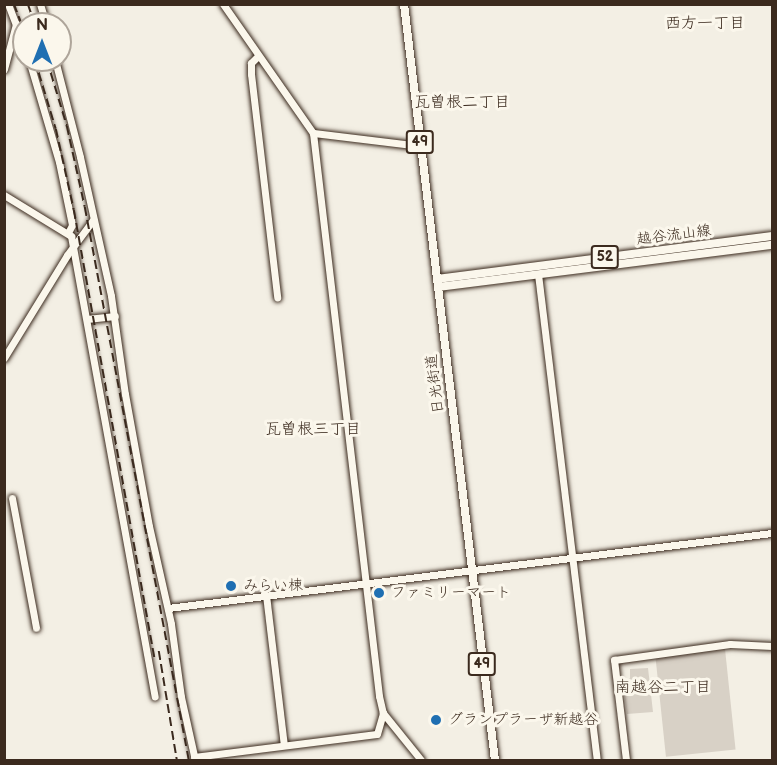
<!DOCTYPE html>
<meta charset="utf-8">
<style>
body{margin:0}
#map{position:relative;width:777px;height:765px;overflow:hidden;background:#f3efe4;font-family:"Balsamiq Sans","Klee One",sans-serif}
div>[style]{position:absolute}
.green>*{inset:0;background:#d8d1c6;transform-origin:0 0}
.roads{filter:drop-shadow(0 0 2px #3b2a1e) drop-shadow(0 0 2px #3b2a1e)}
.minor>*{height:7px;margin:-3.5px;padding:0 3.5px;transform-origin:3.5px;border-radius:3.5px;background:#fbf7ec}
.major>*{height:8px;margin:-4px;padding:0 4px;transform-origin:4px;border-radius:4px;background:#fbf7ec}
.rail>*{height:1.5px;margin-top:-0.75px;transform-origin:0;background:repeating-linear-gradient(90deg,#3b2a1e 0 9px,transparent 0 13.5px)}
.dots>*{width:16px;height:16px;translate:-50% -50%;box-sizing:border-box;border:3px solid #fbf7ec;border-radius:50%}
span{translate:-50% -50%;white-space:nowrap;text-align:center;line-height:1.15;-webkit-text-stroke:6px #fbf7ec;paint-order:stroke}
.shield-label span{padding:2px 4px;background:#fbf7ec;border:2px solid;border-radius:4px;-webkit-text-stroke-width:0}
.shield-label{font-size:14px;color:#3b2a1e;font-weight:700}
.street-label{font-size:15px;color:#3b2a1e}
.poi-label{font-size:15px;color:#3b2a1e}
.left{translate:0 -50%;text-align:left}
.neighbourhood-label{font-size:16px;color:#3b2a1e}
.frame{position:absolute;inset:0;border:6px solid #3b2a1e;pointer-events:none}
.north{position:absolute;left:12px;top:12px;width:60px;height:60px;box-sizing:border-box;background:#fbf7ec;border:2px solid #aea59a;border-radius:50%;rotate:0deg;font-size:16px;font-weight:700;line-height:24px;text-align:center;color:#3b2a1e}
.north::after{content:'';display:block;margin:auto;width:21px;height:27px;background:#1f6fb2;clip-path:polygon(50% 0,100% 100%,50% 72%,0 100%)}
</style>
<div id="map">
<div class="green">
<i style="left:725px;top:649px;width:101px;height:70px;rotate:84deg"></i>
<i style="clip-path:polygon(648px 668px,653px 712px,627px 714px,622px 678px,630px 678px,630px 669px)"></i>
</div>
<div class="roads">
<div class="minor">
<i style="left:8px;top:4px;width:45px;rotate:69.1deg"></i>
<i style="left:40px;top:4px;width:21px;rotate:73deg"></i>
<i style="left:223px;top:4px;width:157px;rotate:55.1deg"></i>
<i style="left:313px;top:133px;width:109px;rotate:6.9deg"></i>
<i style="left:258px;top:56px;width:10px;rotate:135deg"></i>
<i style="left:251px;top:63px;width:11px;rotate:90deg"></i>
<i style="left:251px;top:74px;width:225px;rotate:83.3deg"></i>
<i style="left:29px;top:60px;width:106px;rotate:73.6deg"></i>
<i style="left:59px;top:162px;width:64px;rotate:78.3deg"></i>
<i style="left:72px;top:225px;width:9px;rotate:117deg"></i>
<i style="left:55px;top:60px;width:100px;rotate:75.5deg"></i>
<i style="left:80px;top:157px;width:142px;rotate:77.4deg"></i>
<i style="left:111px;top:296px;width:99px;rotate:81.9deg"></i>
<i style="left:125px;top:394px;width:134px;rotate:79.7deg"></i>
<i style="left:149px;top:526px;width:100px;rotate:77.3deg"></i>
<i style="left:171px;top:624px;width:74px;rotate:82.2deg"></i>
<i style="left:181px;top:697px;width:65px;rotate:77.5deg"></i>
<i style="left:4px;top:69px;width:47px;rotate:-75.1deg"></i>
<i style="left:313px;top:133px;width:567px;rotate:83.31deg"></i>
<i style="left:379px;top:696px;width:17px;rotate:77deg"></i>
<i style="left:383px;top:713px;width:60px;rotate:51deg"></i>
<i style="left:4px;top:195px;width:79px;rotate:31.5deg"></i>
<i style="left:71px;top:236px;width:468px;rotate:79.7deg"></i>
<i style="left:538px;top:274px;width:490px;rotate:83.1deg"></i>
<i style="left:87px;top:319px;width:28px;rotate:-6deg"></i>
<i style="left:4px;top:358px;width:121px;rotate:-58.5deg"></i>
<i style="left:67px;top:255px;width:44px;rotate:-53.4deg"></i>
<i style="left:12px;top:498px;width:132px;rotate:79.5deg"></i>
<i style="left:266px;top:595px;width:151px;rotate:83.2deg"></i>
<i style="left:168px;top:608px;width:609px;rotate:-7.08deg"></i>
<i style="left:194px;top:757px;width:184px;rotate:-7.2deg"></i>
<i style="left:377px;top:734px;width:22px;rotate:-74deg"></i>
<i style="left:626px;top:760px;width:101px;rotate:-96.8deg"></i>
<i style="left:614px;top:660px;width:117px;rotate:-7.9deg"></i>
<i style="left:730px;top:644px;width:42px;rotate:2.7deg"></i>
</div>
<div class="major">
<i style="left:404px;top:4px;width:761px;rotate:83.14deg"></i>
<i style="left:437px;top:279px;width:338px;rotate:-7.3deg"></i>
<i style="left:438px;top:287px;width:337px;rotate:-7.2deg"></i>
</div>
</div>
<div class="rail">
<i style="left:14px;top:4px;width:28px;rotate:69deg"></i>
<i style="left:28px;top:4px;width:21px;rotate:71deg"></i>
<i style="left:35px;top:60px;width:72px;rotate:73.1deg"></i>
<i style="left:56px;top:129px;width:83px;rotate:77.5deg"></i>
<i style="left:74px;top:210px;width:456px;rotate:79.8deg"></i>
<i style="left:47px;top:60px;width:69px;rotate:73.1deg"></i>
<i style="left:67px;top:126px;width:83px;rotate:77.5deg"></i>
<i style="left:85px;top:207px;width:563px;rotate:79.35deg"></i>
<i style="left:159px;top:651px;width:110px;rotate:80.6deg"></i>
</div>
<div class="dots">
<i style="left:231px;top:586px;background:#1f6fb2"></i>
<i style="left:379px;top:593px;background:#1f6fb2"></i>
<i style="left:436px;top:720px;background:#1f6fb2"></i>
</div>
<div class="shield-label">
<span style="left:420px;top:142px">49</span>
<span style="left:605px;top:257px">52</span>
<span style="left:482px;top:664px">49</span>
</div>
<div class="street-label">
<span style="left:674px;top:235px;rotate:-7deg">越谷流山線</span>
<span style="left:435px;top:384px;rotate:-97deg">日光街道</span>
</div>
<div class="poi-label">
<span class="left" style="left:243px;top:586px">みらい棟</span>
<span class="left" style="left:391px;top:593px">ファミリーマート</span>
<span class="left" style="left:448px;top:720px">グランプラーザ新越谷</span>
</div>
<div class="neighbourhood-label">
<span style="left:705px;top:24px">西方一丁目</span>
<span style="left:462px;top:103px">瓦曽根二丁目</span>
<span style="left:313px;top:430px">瓦曽根三丁目</span>
<span style="left:663px;top:688px">南越谷二丁目</span>
</div>
<div class="frame"></div>
<div class="north">N</div>
</div>
